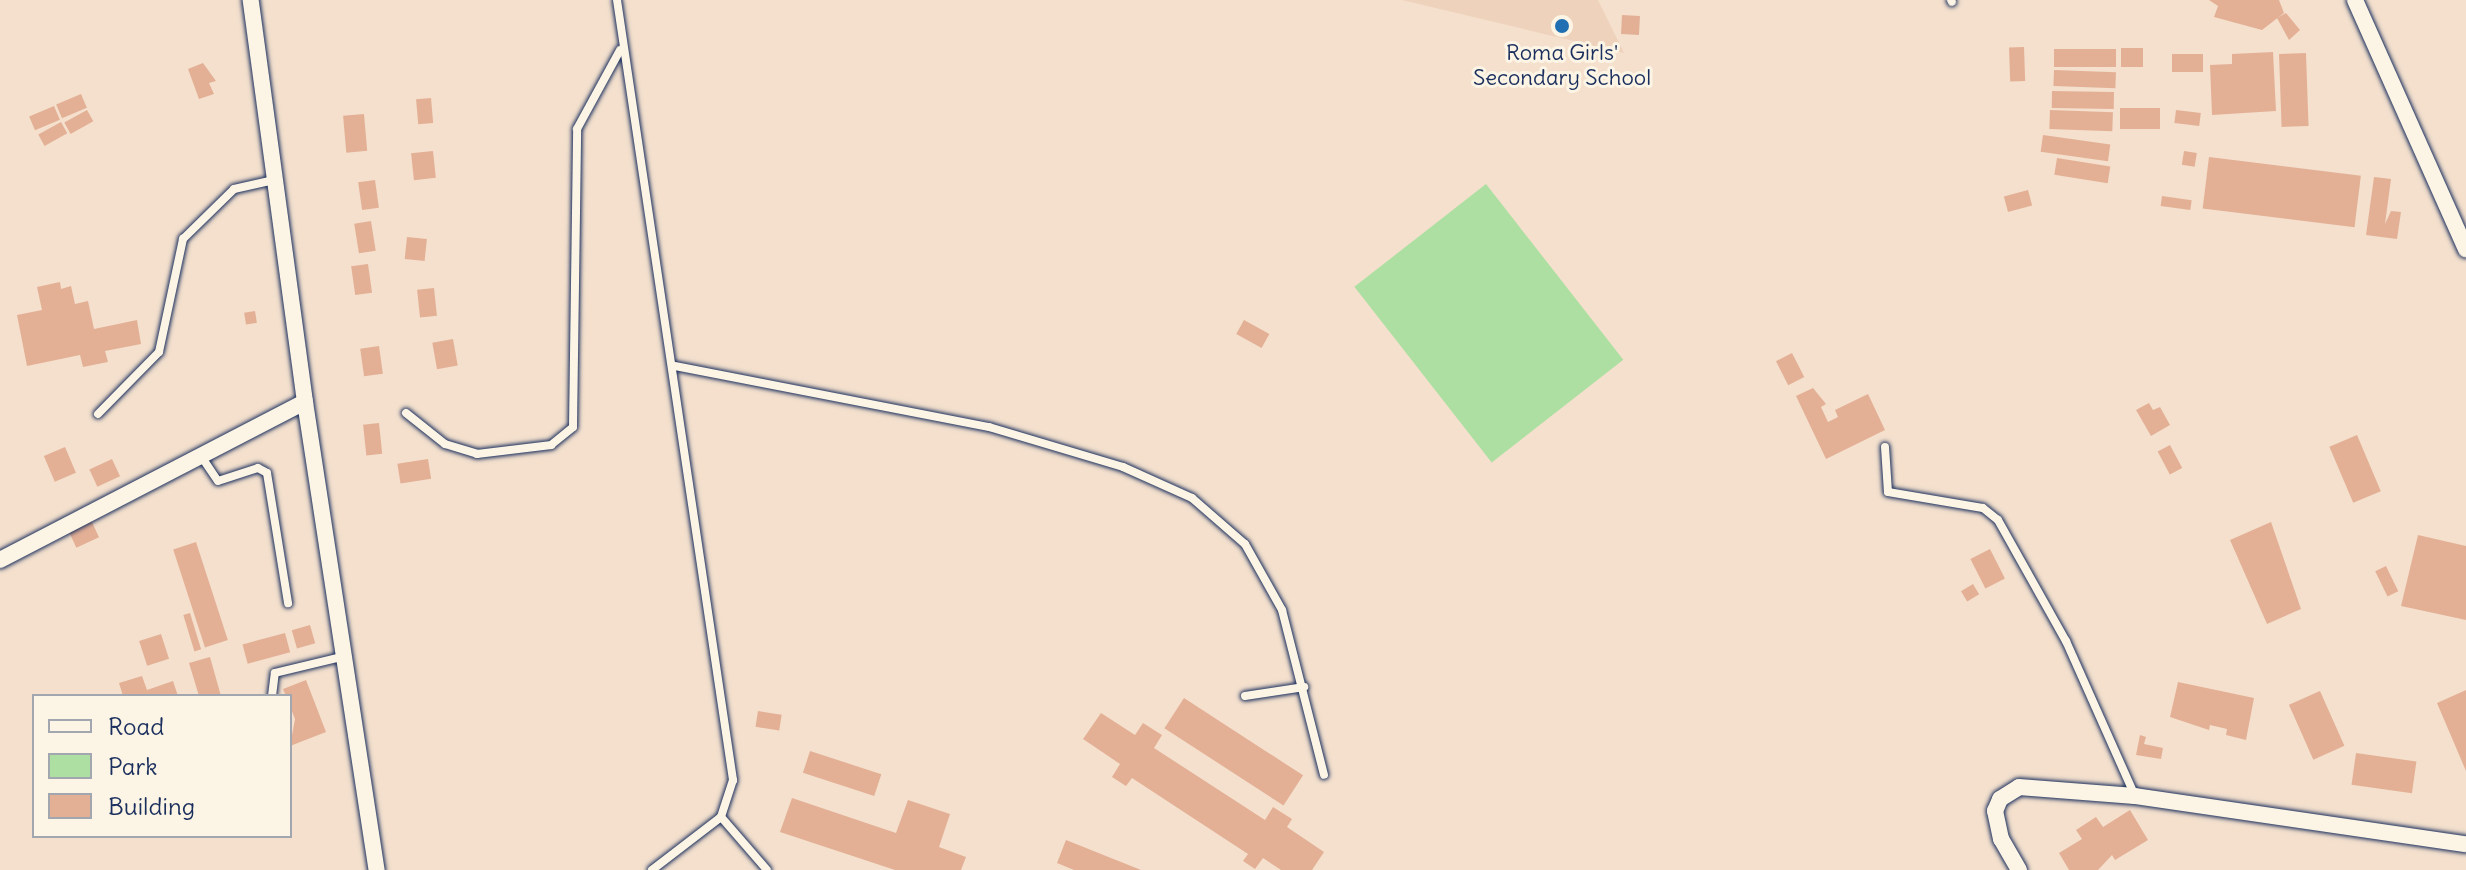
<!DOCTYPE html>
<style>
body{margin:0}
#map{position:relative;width:2466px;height:870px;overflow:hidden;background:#f4e0cd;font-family:Delius,sans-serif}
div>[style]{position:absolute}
.built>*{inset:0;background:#efd2bc}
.green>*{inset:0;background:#acdfa1;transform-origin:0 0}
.building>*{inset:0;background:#e3b096;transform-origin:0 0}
.roads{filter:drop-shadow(0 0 2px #1b2f5e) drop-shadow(0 0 2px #1b2f5e)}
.lane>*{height:8px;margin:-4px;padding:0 4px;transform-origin:4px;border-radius:4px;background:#fcf5e5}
.street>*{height:16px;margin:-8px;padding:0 8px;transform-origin:8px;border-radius:8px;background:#fcf5e5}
.dots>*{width:22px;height:22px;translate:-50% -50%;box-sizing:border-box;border:4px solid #fcf5e5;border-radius:50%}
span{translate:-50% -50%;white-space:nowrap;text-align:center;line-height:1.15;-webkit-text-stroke:6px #fcf5e5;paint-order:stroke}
.poi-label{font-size:22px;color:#1b2f5e}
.legend{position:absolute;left:32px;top:694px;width:260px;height:144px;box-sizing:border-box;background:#fcf5e5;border:2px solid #a2a6af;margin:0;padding:10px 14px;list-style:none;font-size:24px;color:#1b2f5e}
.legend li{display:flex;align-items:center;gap:16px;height:40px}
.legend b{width:40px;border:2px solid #a2a6af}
</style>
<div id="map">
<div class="built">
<i style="clip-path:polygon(1402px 0,1598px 0,1624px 53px)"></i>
</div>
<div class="green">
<i style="left:1486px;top:184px;width:223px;height:167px;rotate:52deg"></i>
</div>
<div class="building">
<i style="clip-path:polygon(2209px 0,2279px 0,2284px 13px,2262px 30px,2214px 17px,2218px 6px)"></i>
<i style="clip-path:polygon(2286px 13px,2300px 30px,2289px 40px,2277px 18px)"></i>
<i style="left:1622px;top:15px;width:18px;height:19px;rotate:3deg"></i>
<i style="left:2024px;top:47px;width:34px;height:15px;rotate:88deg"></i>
<i style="left:2121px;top:48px;width:22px;height:19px"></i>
<i style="left:2054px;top:49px;width:62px;height:18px"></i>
<i style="clip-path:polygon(2273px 52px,2276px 111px,2212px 115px,2210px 65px,2232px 64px,2232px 54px)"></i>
<i style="left:2306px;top:53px;width:73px;height:27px;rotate:88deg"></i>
<i style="left:2172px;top:54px;width:31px;height:18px"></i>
<i style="clip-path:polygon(203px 63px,216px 81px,209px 83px,214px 94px,199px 99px,188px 69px)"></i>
<i style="left:2054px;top:70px;width:62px;height:16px;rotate:2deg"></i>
<i style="left:2052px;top:91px;width:62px;height:17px;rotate:1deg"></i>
<i style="left:81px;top:94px;width:15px;height:27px;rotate:67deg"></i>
<i style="left:431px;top:98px;width:25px;height:15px;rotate:85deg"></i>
<i style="left:54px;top:106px;width:15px;height:27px;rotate:67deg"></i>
<i style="left:2120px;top:108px;width:40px;height:21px"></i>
<i style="left:87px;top:110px;width:13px;height:26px;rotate:61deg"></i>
<i style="left:2050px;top:110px;width:63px;height:19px;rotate:2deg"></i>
<i style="left:2176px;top:110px;width:25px;height:13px;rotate:7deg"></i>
<i style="left:364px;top:114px;width:37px;height:21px;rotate:85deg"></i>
<i style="left:61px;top:122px;width:13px;height:26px;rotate:61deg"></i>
<i style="left:2043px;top:135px;width:68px;height:17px;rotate:8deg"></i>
<i style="left:433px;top:151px;width:27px;height:22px;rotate:84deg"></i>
<i style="left:2184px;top:151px;width:13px;height:14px;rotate:9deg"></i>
<i style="left:2209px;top:157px;width:153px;height:52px;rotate:7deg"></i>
<i style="left:2057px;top:158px;width:54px;height:17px;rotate:9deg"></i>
<i style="clip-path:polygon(2374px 177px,2391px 179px,2385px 224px,2391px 211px,2401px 212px,2397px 239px,2366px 235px)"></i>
<i style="left:375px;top:180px;width:28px;height:17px;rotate:82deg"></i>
<i style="left:2028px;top:190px;width:16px;height:25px;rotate:75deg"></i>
<i style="left:2162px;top:196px;width:30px;height:10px;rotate:8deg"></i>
<i style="left:371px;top:221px;width:30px;height:17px;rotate:81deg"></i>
<i style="left:407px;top:237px;width:20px;height:22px;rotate:6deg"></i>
<i style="left:368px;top:264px;width:29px;height:17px;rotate:82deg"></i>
<i style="clip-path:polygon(60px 282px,61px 289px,71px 286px,75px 304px,88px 301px,94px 329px,137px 320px,141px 344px,105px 351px,108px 362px,83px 367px,80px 355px,27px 366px,17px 315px,42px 310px,37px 287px)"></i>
<i style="left:434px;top:288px;width:28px;height:17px;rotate:84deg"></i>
<i style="left:255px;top:311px;width:12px;height:11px;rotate:81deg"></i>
<i style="left:1244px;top:320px;width:29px;height:16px;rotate:29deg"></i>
<i style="left:453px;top:339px;width:27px;height:21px;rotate:80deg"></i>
<i style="left:379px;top:346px;width:28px;height:19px;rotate:82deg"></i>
<i style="left:1792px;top:353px;width:27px;height:18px;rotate:63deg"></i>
<i style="clip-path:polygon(1813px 388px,1826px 404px,1821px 407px,1828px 422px,1838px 417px,1835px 410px,1868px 394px,1885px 430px,1826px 459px,1796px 396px)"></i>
<i style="clip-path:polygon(2149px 403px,2153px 410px,2160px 407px,2170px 425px,2151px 436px,2136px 410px)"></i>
<i style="left:379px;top:423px;width:31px;height:16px;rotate:84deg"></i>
<i style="left:2357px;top:435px;width:61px;height:30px;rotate:67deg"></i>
<i style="left:2170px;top:445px;width:26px;height:14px;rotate:62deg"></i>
<i style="left:65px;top:447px;width:28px;height:23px;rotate:67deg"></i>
<i style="left:112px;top:459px;width:19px;height:25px;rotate:65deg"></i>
<i style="left:428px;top:459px;width:20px;height:31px;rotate:81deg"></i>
<i style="left:91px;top:520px;width:19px;height:25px;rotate:65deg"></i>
<i style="clip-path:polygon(2271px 522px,2301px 609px,2267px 624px,2230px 540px)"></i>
<i style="clip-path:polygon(2418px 535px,2466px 546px,2466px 620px,2401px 606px)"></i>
<i style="left:196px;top:542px;width:103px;height:24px;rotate:72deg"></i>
<i style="left:1990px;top:549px;width:33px;height:22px;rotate:63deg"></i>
<i style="left:2386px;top:566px;width:28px;height:12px;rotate:64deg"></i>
<i style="left:1973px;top:584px;width:12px;height:14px;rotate:59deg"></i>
<i style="left:190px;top:613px;width:38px;height:7px;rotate:73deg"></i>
<i style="left:310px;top:625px;width:19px;height:19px;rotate:74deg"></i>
<i style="left:285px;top:633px;width:20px;height:44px;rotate:75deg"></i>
<i style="left:161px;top:634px;width:26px;height:23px;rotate:72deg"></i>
<i style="clip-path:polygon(210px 657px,221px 696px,199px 696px,189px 663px)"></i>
<i style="clip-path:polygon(142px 676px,147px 690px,173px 681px,178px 696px,123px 696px,119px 683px)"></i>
<i style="clip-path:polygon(306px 680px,326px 732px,290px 746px,295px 719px,283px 689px)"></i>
<i style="clip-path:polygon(2178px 682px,2254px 698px,2246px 740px,2226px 735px,2227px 729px,2210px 725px,2209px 730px,2170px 717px)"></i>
<i style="clip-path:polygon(2466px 690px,2466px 771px,2437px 703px)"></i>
<i style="left:2320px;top:691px;width:60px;height:34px;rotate:66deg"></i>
<i style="left:1184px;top:698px;width:142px;height:36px;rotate:33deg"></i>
<i style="left:758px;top:711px;width:24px;height:16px;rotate:9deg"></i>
<i style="clip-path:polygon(1101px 713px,1135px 735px,1143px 723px,1162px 735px,1154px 748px,1265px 820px,1273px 807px,1292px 819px,1287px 827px,1324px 852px,1312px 870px,1281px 870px,1263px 858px,1255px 869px,1243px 861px,1248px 854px,1132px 778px,1126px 786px,1112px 777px,1120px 764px,1083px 739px)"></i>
<i style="clip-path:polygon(2140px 735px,2146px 737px,2144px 744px,2163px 748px,2161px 759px,2136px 755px)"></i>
<i style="left:810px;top:751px;width:75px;height:23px;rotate:18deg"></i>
<i style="left:2356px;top:753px;width:61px;height:32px;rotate:8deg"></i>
<i style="clip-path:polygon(792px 798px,896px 833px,908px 800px,950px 814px,939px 847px,966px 857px,961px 870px,895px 870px,780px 832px)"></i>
<i style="clip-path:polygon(2130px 810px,2148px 840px,2115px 860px,2112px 855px,2098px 870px,2069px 870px,2059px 853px,2082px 839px,2076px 830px,2096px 817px,2103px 827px)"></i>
<i style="clip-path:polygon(1066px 840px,1141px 870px,1074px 870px,1057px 863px)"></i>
</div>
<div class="roads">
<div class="lane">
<i style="left:617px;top:0;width:789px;rotate:81.54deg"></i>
<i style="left:733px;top:780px;width:39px;rotate:108deg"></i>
<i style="left:721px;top:817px;width:87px;rotate:142.5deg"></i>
<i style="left:1951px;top:0;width:2px;rotate:63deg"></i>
<i style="left:675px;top:366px;width:320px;rotate:11deg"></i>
<i style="left:989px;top:427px;width:140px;rotate:16.6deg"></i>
<i style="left:1123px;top:467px;width:76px;rotate:24.2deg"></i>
<i style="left:1192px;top:498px;width:70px;rotate:41deg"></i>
<i style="left:1245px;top:544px;width:76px;rotate:60.7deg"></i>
<i style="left:1282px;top:610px;width:170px;rotate:75.7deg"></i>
<i style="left:406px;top:413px;width:50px;rotate:38.5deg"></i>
<i style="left:445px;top:444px;width:34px;rotate:17deg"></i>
<i style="left:477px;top:454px;width:75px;rotate:-6.9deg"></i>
<i style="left:551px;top:445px;width:28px;rotate:-39deg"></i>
<i style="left:573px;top:427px;width:298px;rotate:-89.2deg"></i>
<i style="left:577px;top:129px;width:90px;rotate:-61.4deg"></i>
<i style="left:98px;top:414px;width:87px;rotate:-45.5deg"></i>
<i style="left:159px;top:352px;width:116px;rotate:-78deg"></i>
<i style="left:183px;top:239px;width:71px;rotate:-44.4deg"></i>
<i style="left:234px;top:189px;width:41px;rotate:-12.7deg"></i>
<i style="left:1885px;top:447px;width:45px;rotate:86.2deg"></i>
<i style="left:1888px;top:492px;width:96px;rotate:9.6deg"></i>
<i style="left:1983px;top:508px;width:19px;rotate:39deg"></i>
<i style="left:1998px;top:520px;width:139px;rotate:60.7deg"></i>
<i style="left:2066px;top:641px;width:170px;rotate:66deg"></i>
<i style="left:201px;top:456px;width:30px;rotate:56deg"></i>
<i style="left:218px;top:481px;width:42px;rotate:-18deg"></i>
<i style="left:258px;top:468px;width:10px;rotate:29deg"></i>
<i style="left:267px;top:473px;width:132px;rotate:80.8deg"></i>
<i style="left:272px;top:696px;width:23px;rotate:-83deg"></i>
<i style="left:275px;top:673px;width:68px;rotate:-13.6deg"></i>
<i style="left:1245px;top:696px;width:60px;rotate:-8.7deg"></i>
<i style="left:721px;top:817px;width:70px;rotate:49deg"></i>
</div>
<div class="street">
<i style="left:2355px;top:0;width:273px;rotate:66deg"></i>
<i style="left:305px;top:402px;width:474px;rotate:81.3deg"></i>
<i style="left:0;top:560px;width:343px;rotate:-27.4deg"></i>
<i style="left:305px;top:402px;width:406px;rotate:-97.7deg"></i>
<i style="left:2019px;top:870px;width:36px;rotate:-120deg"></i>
<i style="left:2001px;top:839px;width:29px;rotate:-102deg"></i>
<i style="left:1995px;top:811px;width:13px;rotate:-67deg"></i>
<i style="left:2000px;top:799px;width:22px;rotate:-32deg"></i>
<i style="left:2019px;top:787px;width:116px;rotate:4.4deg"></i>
<i style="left:2135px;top:796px;width:334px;rotate:8.3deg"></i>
</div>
</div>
<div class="dots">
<i style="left:1562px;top:26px;background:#1f6fb2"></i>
</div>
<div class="poi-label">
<span style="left:1562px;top:65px">Roma Girls'<br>Secondary School</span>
</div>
<ul class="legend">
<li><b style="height:10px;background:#fcf5e5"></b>Road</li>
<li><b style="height:22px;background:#acdfa1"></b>Park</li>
<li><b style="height:22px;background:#e3b096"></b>Building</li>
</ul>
</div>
